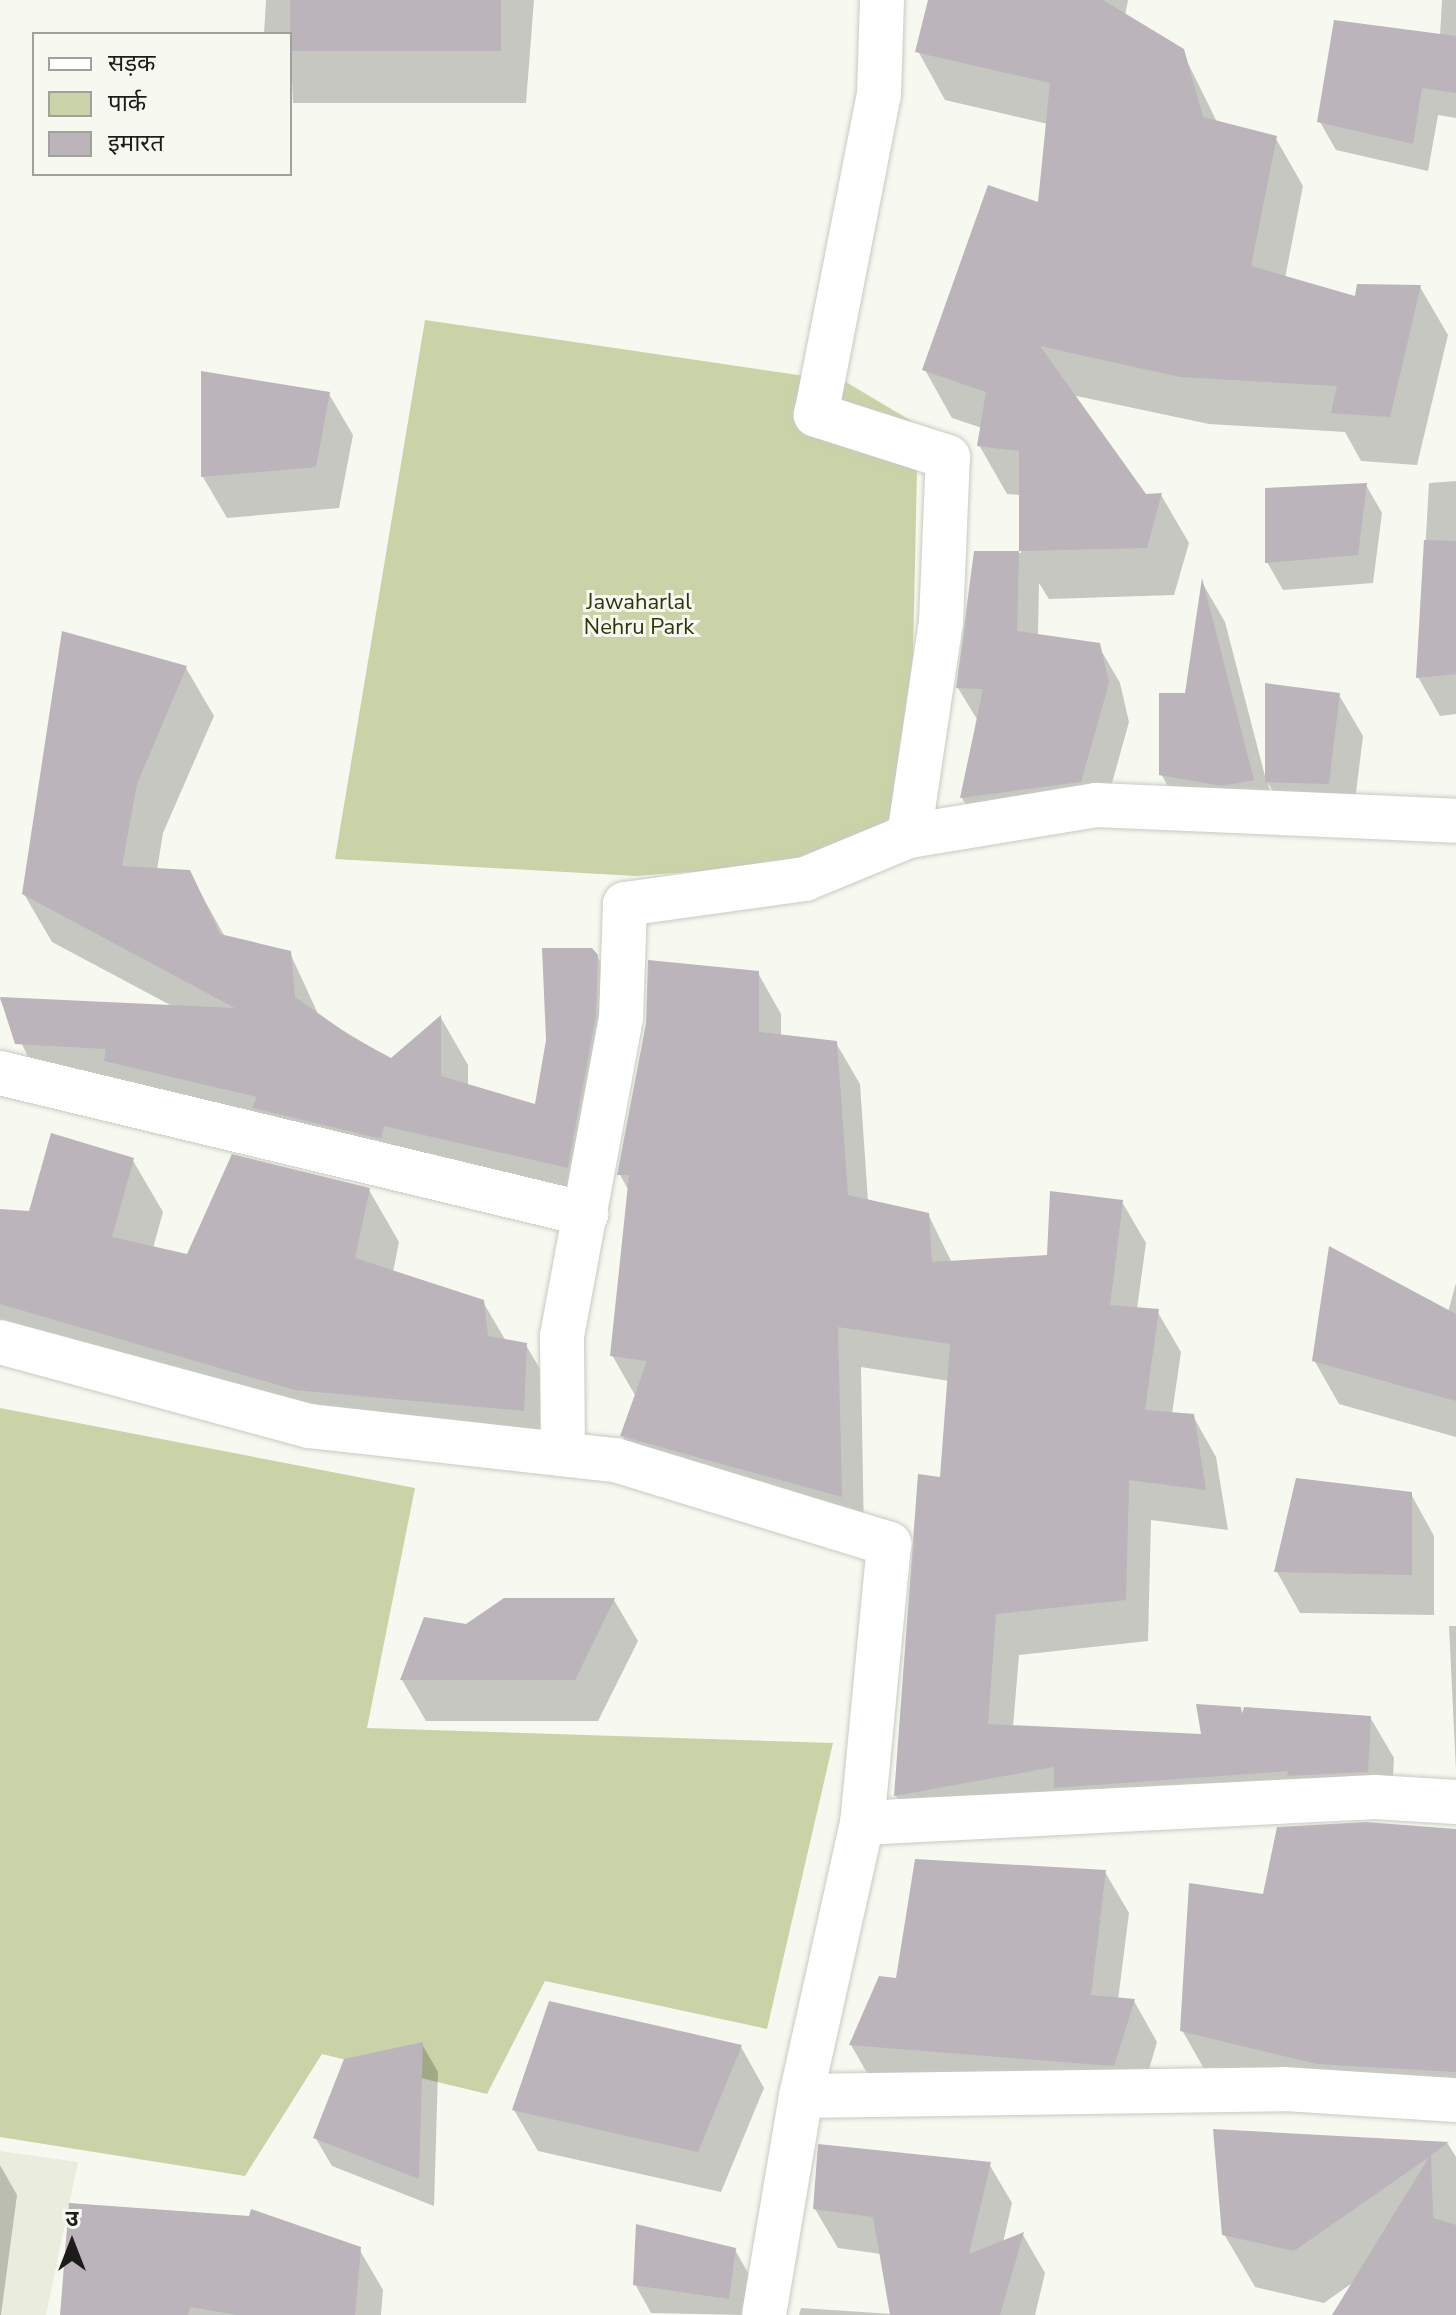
<!DOCTYPE html>
<meta charset="utf-8">
<style>
body{margin:0}
#map{position:relative;width:1456px;height:2315px;overflow:hidden;background:#f7f9f0;font-family:"Nunito Sans","Noto Sans Devanagari",sans-serif}
div>[style]{position:absolute}
.built>*{inset:0;background:#eaeddd}
.green>*{inset:0;background:#c9d3a7}
.shadow>*{inset:0;background:#0003}
.building>*{inset:0;background:#bbb4bb;transform-origin:0 0}
.roads{filter:drop-shadow(0 0 2px #c8cac2) drop-shadow(0 0 2px #c8cac2)}
.street>*{height:44px;margin:-22px;padding:0 22px;transform-origin:22px;border-radius:22px;background:#fff}
span{translate:-50% -50%;white-space:nowrap;text-align:center;line-height:1.15;-webkit-text-stroke:6px #f7f9f0;paint-order:stroke}
.park-label{font-size:22px;color:#2d330b}
.legend{position:absolute;left:32px;top:32px;width:260px;height:144px;box-sizing:border-box;background:#f7f9f0;border:2px solid #9fa19a;margin:0;padding:10px 14px;list-style:none;font-size:24px;color:#1c1d1a}
.legend li{display:flex;align-items:center;gap:16px;height:40px}
.legend b{width:40px;border:2px solid #9fa19a}
.north{position:absolute;left:32px;top:2203px;width:80px;height:80px;-webkit-text-stroke:6px #f7f9f0;paint-order:stroke;rotate:0deg;font-size:22px;font-weight:700;line-height:32px;text-align:center;color:#1c1d1a}
.north::after{content:'';display:block;margin:auto;width:28px;height:36px;background:#1c1d1a;clip-path:polygon(50% 0,100% 100%,50% 72%,0 100%)}
</style>
<div id="map">
<div class="built">
<i style="clip-path:polygon(0 2151px,78px 2162px,46px 2315px,0 2315px)"></i>
</div>
<div class="green">
<i style="clip-path:polygon(425px 320px,846px 382px,918px 425px,913px 655px,890px 830px,797px 864px,635px 876px,335px 859px)"></i>
<i style="clip-path:polygon(0 1408px,415px 1488px,367px 1728px,833px 1743px,767px 2029px,545px 1981px,487px 2094px,322px 2054px,245px 2176px,0 2137px)"></i>
</div>
<div class="shadow">
<i style="clip-path:polygon(266px 0,534px 0,526px 103px,293px 103px,290px 34px,264px 34px)"></i>
<i style="clip-path:polygon(930px 0,1128px 0,1125px 16px,1182px 51px,1217px 122px,1275px 137px,1303px 186px,1285px 278px,1356px 298px,1420px 287px,1448px 335px,1417px 465px,1361px 461px,1345px 432px,1209px 424px,1072px 395px,1145px 496px,1161px 495px,1189px 543px,1174px 595px,1049px 599px,1039px 583px,1038px 636px,1098px 645px,1120px 683px,1129px 722px,1102px 819px,983px 834px,962px 798px,978px 721px,958px 688px,976px 553px,1021px 553px,1021px 495px,1007px 494px,979px 445px,982px 428px,952px 418px,925px 370px,1040px 205px,1048px 124px,945px 100px,918px 51px)"></i>
<i style="clip-path:polygon(1442px 0,1456px 0,1456px 118px,1438px 115px,1428px 171px,1336px 150px,1320px 122px,1440px 36px)"></i>
<i style="clip-path:polygon(329px 394px,353px 435px,339px 508px,227px 518px,203px 477px)"></i>
<i style="clip-path:polygon(1456px 481px,1456px 714px,1440px 716px,1418px 677px,1429px 483px)"></i>
<i style="clip-path:polygon(1366px 485px,1382px 513px,1373px 583px,1283px 590px,1267px 562px)"></i>
<i style="clip-path:polygon(1203px 584px,1225px 622px,1266px 780px,1339px 695px,1363px 736px,1352px 825px,1291px 823px,1268px 783px,1276px 821px,1185px 816px,1161px 774px,1186px 695px)"></i>
<i style="clip-path:polygon(186px 668px,214px 716px,163px 833px,157px 870px,189px 872px,225px 937px,290px 953px,319px 1016px,392px 1060px,441px 1018px,468px 1065px,468px 1086px,536px 1107px,597px 956px,625px 1005px,595px 1216px,45px 1092px,0 999px,174px 1007px,52px 942px,24px 894px)"></i>
<i style="clip-path:polygon(758px 973px,781px 1014px,781px 1036px,836px 1043px,860px 1084px,868px 1201px,928px 1214px,952px 1263px,1049px 1256px,1122px 1202px,1146px 1243px,1137px 1309px,1157px 1311px,1181px 1352px,1172px 1414px,1193px 1416px,1216px 1457px,1228px 1530px,1151px 1520px,1148px 1641px,1019px 1655px,1013px 1727px,1204px 1736px,1240px 1709px,1244px 1716px,1370px 1717px,1394px 1758px,1391px 1813px,920px 1836px,896px 1796px,920px 1476px,942px 1479px,949px 1381px,861px 1367px,864px 1536px,646px 1476px,622px 1435px,636px 1397px,612px 1355px,629px 1191px,620px 1175px)"></i>
<i style="clip-path:polygon(132px 1159px,163px 1212px,153px 1248px,188px 1256px,369px 1190px,399px 1242px,393px 1272px,483px 1302px,506px 1341px,526px 1345px,556px 1397px,553px 1463px,0 1345px,0 1211px,31px 1213px)"></i>
<i style="clip-path:polygon(1456px 1283px,1456px 1437px,1339px 1404px,1314px 1360px,1448px 1312px)"></i>
<i style="clip-path:polygon(1411px 1494px,1434px 1536px,1434px 1615px,1300px 1613px,1277px 1572px)"></i>
<i style="clip-path:polygon(505px 1600px,614px 1600px,638px 1641px,598px 1721px,426px 1721px,402px 1680px)"></i>
<i style="clip-path:polygon(1449px 1626px,1456px 1626px,1456px 1771px)"></i>
<i style="clip-path:polygon(1456px 1831px,1456px 2115px,1207px 2074px,1182px 2030px,1265px 1896px)"></i>
<i style="clip-path:polygon(1105px 1872px,1129px 1913px,1118px 2000px,1134px 2001px,1157px 2042px,1138px 2107px,874px 2085px,851px 2045px,898px 1980px)"></i>
<i style="clip-path:polygon(422px 2044px,438px 2072px,434px 2206px,332px 2166px,315px 2137px)"></i>
<i style="clip-path:polygon(741px 2047px,764px 2088px,721px 2192px,538px 2151px,514px 2110px)"></i>
<i style="clip-path:polygon(1215px 2132px,1448px 2144px,1456px 2157px,1456px 2315px,1340px 2315px,1355px 2281px,1324px 2303px,1255px 2287px,1224px 2234px)"></i>
<i style="clip-path:polygon(989px 2164px,1012px 2203px,1003px 2243px,1023px 2235px,1045px 2273px,1035px 2315px,799px 2315px,801px 2308px,892px 2314px,881px 2254px,838px 2248px,815px 2209px)"></i>
<i style="clip-path:polygon(0 2165px,17px 2195px,1px 2315px,0 2315px)"></i>
<i style="clip-path:polygon(359px 2249px,383px 2290px,381px 2315px,62px 2315px)"></i>
<i style="clip-path:polygon(735px 2250px,751px 2278px,746px 2315px,651px 2313px,635px 2284px)"></i>
</div>
<div class="building">
<i style="left:290px;top:0;width:211px;height:51px"></i>
<i style="clip-path:polygon(928px 0,1103px 0,1184px 49px,1203px 117px,1277px 136px,1251px 266px,1355px 296px,1357px 284px,1421px 285px,1390px 417px,1331px 413px,1337px 386px,1180px 377px,1040px 346px,1146px 494px,1162px 493px,1147px 548px,1019px 551px,1019px 451px,977px 446px,986px 392px,922px 370px,988px 185px,1038px 202px,1050px 83px,915px 52px)"></i>
<i style="clip-path:polygon(1334px 20px,1456px 36px,1456px 93px,1422px 88px,1413px 144px,1317px 122px)"></i>
<i style="clip-path:polygon(201px 371px,330px 392px,316px 467px,201px 477px)"></i>
<i style="clip-path:polygon(1367px 483px,1358px 555px,1265px 563px,1265px 488px)"></i>
<i style="clip-path:polygon(1424px 540px,1456px 541px,1456px 674px,1416px 678px)"></i>
<i style="clip-path:polygon(974px 551px,1019px 551px,1017px 631px,1100px 643px,1109px 683px,1081px 782px,960px 798px,983px 689px,956px 688px)"></i>
<i style="clip-path:polygon(1202px 578px,1254px 780px,1222px 786px,1159px 775px,1159px 693px,1185px 693px)"></i>
<i style="clip-path:polygon(62px 631px,187px 666px,137px 784px,122px 866px,190px 870px,220px 934px,291px 951px,295px 997px,352px 1037px,391px 1058px,441px 1015px,441px 1076px,535px 1104px,546px 1040px,542px 948px,592px 948px,598px 955px,596px 1016px,568px 1168px,384px 1126px,381px 1139px,252px 1108px,257px 1097px,104px 1061px,106px 1049px,15px 1044px,0 997px,235px 1008px,22px 894px)"></i>
<i style="clip-path:polygon(1265px 683px,1340px 693px,1329px 784px,1265px 782px)"></i>
<i style="clip-path:polygon(648px 960px,759px 971px,759px 1032px,837px 1041px,848px 1195px,929px 1213px,932px 1262px,1047px 1255px,1050px 1191px,1123px 1200px,1110px 1305px,1159px 1309px,1145px 1410px,1194px 1414px,1206px 1490px,1129px 1480px,1126px 1600px,996px 1614px,988px 1724px,1201px 1734px,1196px 1704px,1241px 1707px,1242px 1714px,1244px 1707px,1371px 1716px,1368px 1772px,1287px 1776px,1288px 1771px,1054px 1788px,1054px 1767px,894px 1796px,918px 1474px,940px 1477px,950px 1344px,838px 1327px,842px 1497px,620px 1436px,647px 1361px,610px 1356px,629px 1175px,617px 1175px,646px 1023px)"></i>
<i style="clip-path:polygon(51px 1133px,134px 1158px,112px 1237px,187px 1254px,232px 1154px,370px 1188px,355px 1258px,484px 1300px,488px 1336px,527px 1343px,524px 1411px,295px 1390px,0 1304px,0 1209px,29px 1211px)"></i>
<i style="clip-path:polygon(1329px 1246px,1456px 1314px,1456px 1401px,1312px 1361px)"></i>
<i style="clip-path:polygon(1296px 1478px,1412px 1492px,1412px 1575px,1274px 1572px)"></i>
<i style="clip-path:polygon(504px 1598px,615px 1598px,575px 1680px,400px 1680px,424px 1617px,466px 1624px)"></i>
<i style="clip-path:polygon(1366px 1822px,1456px 1829px,1456px 2072px,1317px 2064px,1180px 2031px,1189px 1883px,1263px 1894px,1277px 1827px)"></i>
<i style="clip-path:polygon(915px 1859px,1106px 1870px,1091px 1995px,1135px 1999px,1114px 2066px,849px 2045px,879px 1976px,896px 1978px)"></i>
<i style="clip-path:polygon(549px 2001px,742px 2045px,698px 2152px,512px 2110px)"></i>
<i style="clip-path:polygon(423px 2042px,419px 2179px,313px 2138px,344px 2059px)"></i>
<i style="clip-path:polygon(1213px 2129px,1449px 2142px,1431px 2155px,1433px 2218px,1456px 2225px,1456px 2315px,1332px 2315px,1429px 2157px,1294px 2251px,1222px 2235px)"></i>
<i style="clip-path:polygon(818px 2144px,991px 2162px,969px 2254px,1024px 2232px,1000px 2315px,890px 2315px,873px 2217px,813px 2209px)"></i>
<i style="clip-path:polygon(69px 2203px,249px 2216px,251px 2209px,361px 2247px,355px 2315px,237px 2315px,190px 2307px,188px 2315px,60px 2315px)"></i>
<i style="clip-path:polygon(636px 2224px,736px 2248px,729px 2299px,633px 2285px)"></i>
</div>
<div class="roads">
<div class="street">
<i style="left:909px;top:836px;width:190px;rotate:-9.4deg"></i>
<i style="left:1096px;top:805px;width:360px;rotate:2.5deg"></i>
<i style="left:0;top:1073px;width:603px;rotate:13.53deg"></i>
<i style="left:0;top:1342px;width:321px;rotate:15.2deg"></i>
<i style="left:310px;top:1426px;width:307px;rotate:6.4deg"></i>
<i style="left:615px;top:1460px;width:287px;rotate:17deg"></i>
<i style="left:889px;top:1544px;width:280px;rotate:95.5deg"></i>
<i style="left:862px;top:1823px;width:280px;rotate:102.6deg"></i>
<i style="left:801px;top:2096px;width:222px;rotate:99.6deg"></i>
<i style="left:563px;top:1453px;width:117px;rotate:-90.5deg"></i>
<i style="left:562px;top:1336px;width:322px;rotate:-79.5deg"></i>
<i style="left:621px;top:1019px;width:115px;rotate:-88deg"></i>
<i style="left:625px;top:904px;width:182px;rotate:-7.9deg"></i>
<i style="left:805px;top:879px;width:113px;rotate:-22.5deg"></i>
<i style="left:909px;top:836px;width:216px;rotate:-81.5deg"></i>
<i style="left:941px;top:622px;width:165px;rotate:-87.6deg"></i>
<i style="left:948px;top:457px;width:139px;rotate:-162.3deg"></i>
<i style="left:816px;top:415px;width:326px;rotate:-78.9deg"></i>
<i style="left:879px;top:95px;width:95px;rotate:-88.2deg"></i>
<i style="left:862px;top:1823px;width:514px;rotate:-2.9deg"></i>
<i style="left:1375px;top:1797px;width:81px;rotate:3.5deg"></i>
<i style="left:801px;top:2096px;width:483px;rotate:-0.8deg"></i>
<i style="left:1284px;top:2089px;width:172px;rotate:3.7deg"></i>
</div>
</div>
<div class="park-label">
<span style="left:639px;top:615px">Jawaharlal<br>Nehru Park</span>
</div>
<ul class="legend">
<li><b style="height:10px;background:#fff"></b>सड़क</li>
<li><b style="height:22px;background:#c9d3a7"></b>पार्क</li>
<li><b style="height:22px;background:#bbb4bb"></b>इमारत</li>
</ul>
<div class="north">उ</div>
</div>
